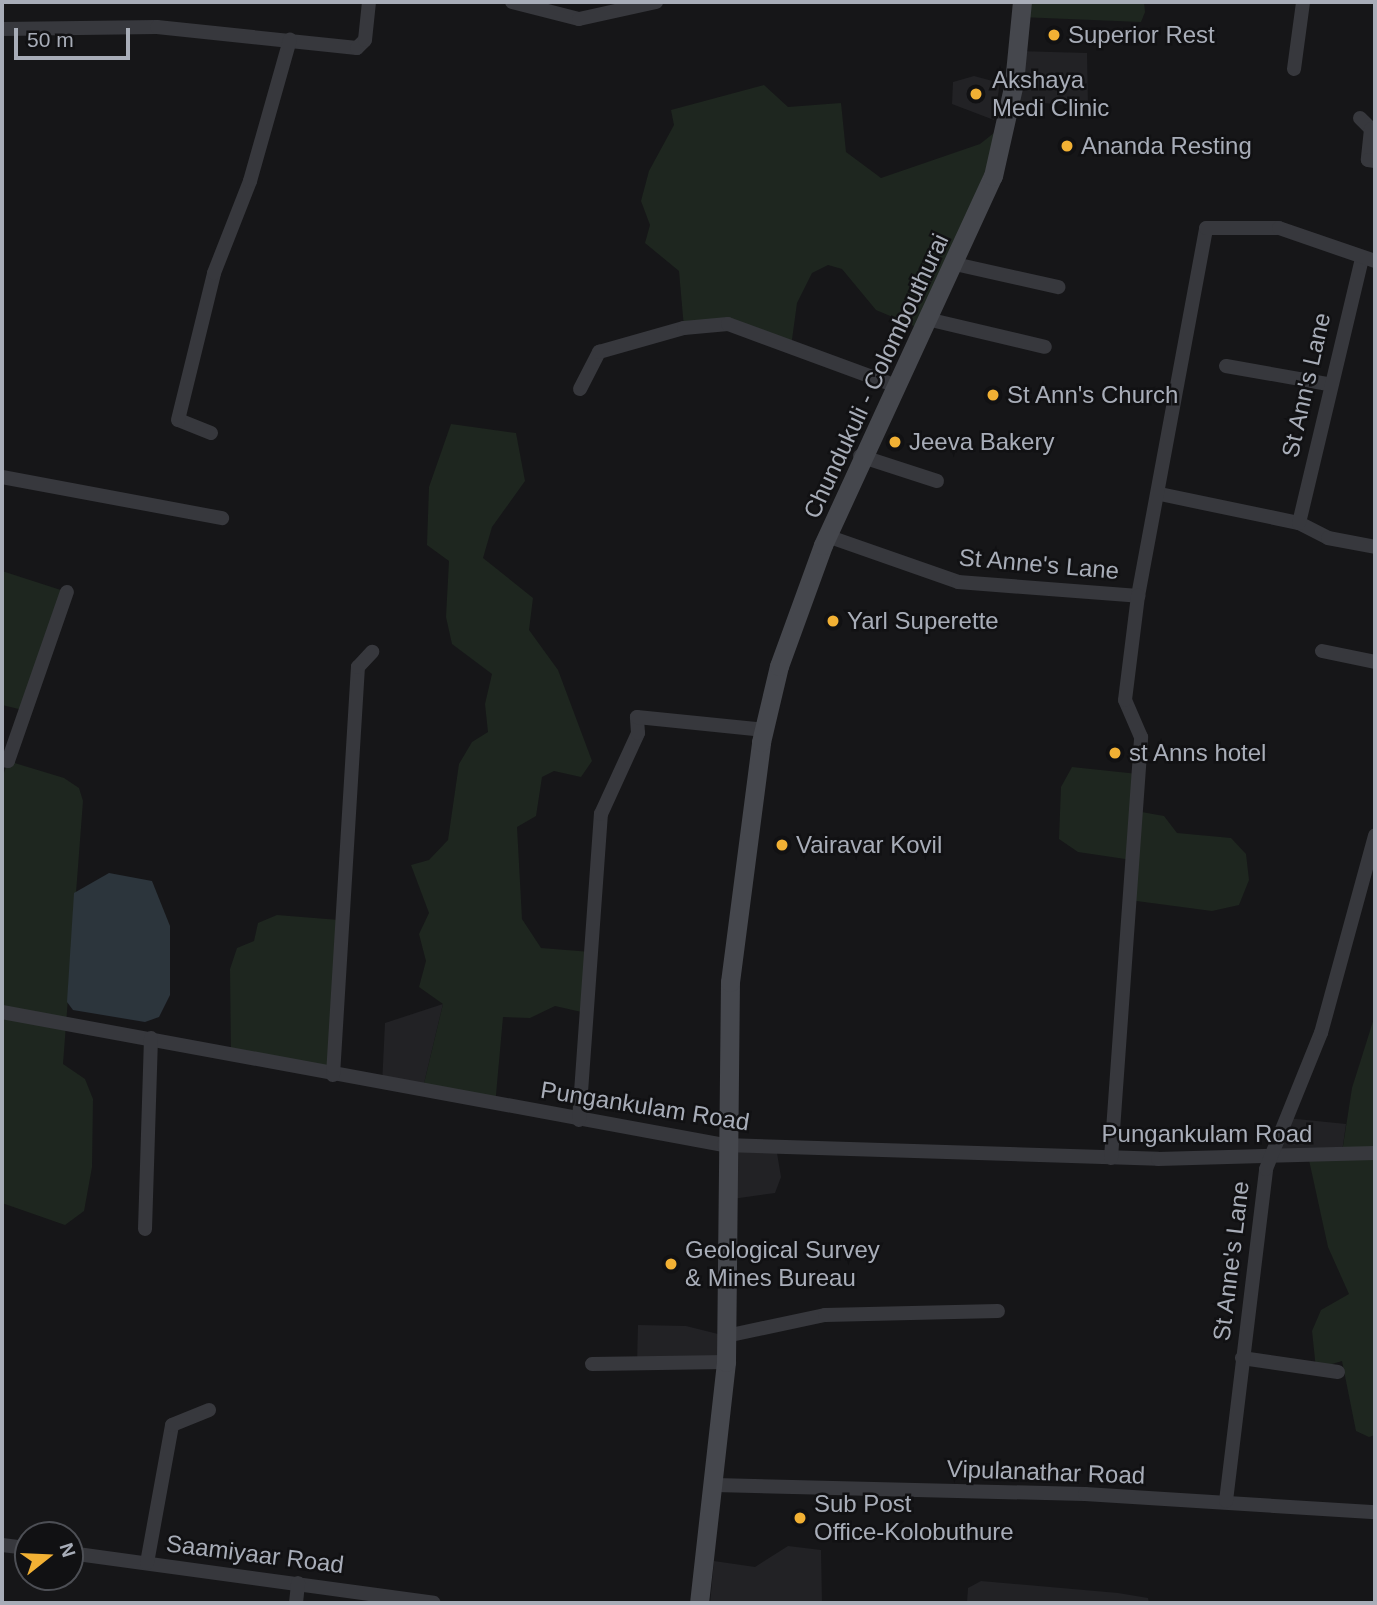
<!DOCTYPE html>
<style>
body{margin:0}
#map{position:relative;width:1377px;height:1605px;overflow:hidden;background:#161618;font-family:Helvetica,sans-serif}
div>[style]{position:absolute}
.built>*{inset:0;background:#222225}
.green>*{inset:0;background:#1e261f}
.water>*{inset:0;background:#2c353c}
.minor>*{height:14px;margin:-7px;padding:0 7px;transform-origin:7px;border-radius:7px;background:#37383d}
.secondary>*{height:19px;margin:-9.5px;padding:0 9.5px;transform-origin:9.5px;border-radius:9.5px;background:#45474d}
.dots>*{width:19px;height:19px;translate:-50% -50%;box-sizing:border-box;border:4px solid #111113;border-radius:50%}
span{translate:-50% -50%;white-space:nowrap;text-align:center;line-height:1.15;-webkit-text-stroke:5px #111113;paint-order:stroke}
.poi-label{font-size:24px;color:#a8adb8}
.left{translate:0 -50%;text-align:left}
.street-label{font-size:24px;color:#a8adb8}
.frame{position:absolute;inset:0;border:4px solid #a8adb8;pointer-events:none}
.north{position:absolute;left:14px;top:1521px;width:70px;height:70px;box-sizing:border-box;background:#111113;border:2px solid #4d4f55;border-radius:50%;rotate:72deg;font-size:19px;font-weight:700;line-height:28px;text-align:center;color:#a8adb8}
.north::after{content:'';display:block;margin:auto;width:24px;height:32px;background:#f2b134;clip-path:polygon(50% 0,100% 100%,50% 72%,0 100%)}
.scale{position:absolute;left:14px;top:28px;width:116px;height:32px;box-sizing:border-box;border:4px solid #a8adb8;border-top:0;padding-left:9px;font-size:21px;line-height:24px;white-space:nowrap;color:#a8adb8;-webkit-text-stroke:5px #111113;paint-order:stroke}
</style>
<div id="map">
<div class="built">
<i style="clip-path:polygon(1017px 51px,1087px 53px,1088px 107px,1010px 100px)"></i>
<i style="clip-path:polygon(974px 76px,1000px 83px,994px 120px,952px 104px,953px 82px)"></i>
<i style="clip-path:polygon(443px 1004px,422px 1092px,382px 1085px,385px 1023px)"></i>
<i style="clip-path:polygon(1287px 1118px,1346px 1124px,1341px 1159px,1270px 1161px)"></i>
<i style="clip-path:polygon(724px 1145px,776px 1147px,781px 1177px,775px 1193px,725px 1200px)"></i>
<i style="clip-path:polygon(638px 1325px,686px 1326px,726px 1336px,726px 1362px,637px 1364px)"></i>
<i style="clip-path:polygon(788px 1546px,821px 1550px,822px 1603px,710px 1603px,714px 1561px,755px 1567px)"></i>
<i style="clip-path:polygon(981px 1581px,1118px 1593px,1148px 1598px,1149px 1603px,967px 1603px,968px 1588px)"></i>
</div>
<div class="green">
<i style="clip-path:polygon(1022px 2px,1144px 2px,1145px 12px,1141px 22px,1020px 17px)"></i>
<i style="clip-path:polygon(764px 85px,788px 107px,841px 103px,846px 152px,881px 178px,980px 144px,1004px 125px,921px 329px,876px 310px,842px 269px,828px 265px,812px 273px,797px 303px,791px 347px,728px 324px,684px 328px,679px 271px,645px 243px,650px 225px,641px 201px,649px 171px,674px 125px,671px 110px)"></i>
<i style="clip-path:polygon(451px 424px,516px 433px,525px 481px,492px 527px,483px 558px,533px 598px,529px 630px,558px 670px,592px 761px,581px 777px,554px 771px,542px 777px,536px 816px,517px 827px,522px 919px,541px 948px,591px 952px,586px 1013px,555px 1006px,530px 1018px,503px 1017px,495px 1106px,422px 1092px,443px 1004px,419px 987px,426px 961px,419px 934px,429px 913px,411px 865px,429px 860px,448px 840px,459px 764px,472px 742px,488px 732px,485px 704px,492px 674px,452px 644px,446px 617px,449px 561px,427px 545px,429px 487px)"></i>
<i style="clip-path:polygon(2px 571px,67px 592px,23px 710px,2px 705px)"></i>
<i style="clip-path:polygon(8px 761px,64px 778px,79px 788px,83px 801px,63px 1064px,85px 1079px,93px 1099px,92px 1167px,84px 1211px,65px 1225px,2px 1203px,2px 779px)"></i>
<i style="clip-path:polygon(1072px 767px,1138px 774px,1136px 811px,1164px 816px,1177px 833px,1231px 838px,1246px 854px,1249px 880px,1239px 905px,1212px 911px,1129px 900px,1132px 860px,1078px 852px,1059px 839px,1061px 787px)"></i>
<i style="clip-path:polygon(277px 915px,339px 920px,333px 1075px,231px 1056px,230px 969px,237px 948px,254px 941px,258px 923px)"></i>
<i style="clip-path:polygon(1375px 1015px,1375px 1435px,1369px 1437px,1356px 1431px,1342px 1361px,1316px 1369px,1312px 1331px,1321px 1310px,1349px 1294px,1328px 1247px,1309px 1160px,1341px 1159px,1352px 1088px)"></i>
</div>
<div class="water">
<i style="clip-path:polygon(109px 873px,152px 881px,170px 926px,170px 995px,159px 1017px,145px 1022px,73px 1010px,67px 1002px,74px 893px)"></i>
</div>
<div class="minor">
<i style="left:512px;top:2px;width:69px;rotate:14.2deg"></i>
<i style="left:579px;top:19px;width:79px;rotate:-12.4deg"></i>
<i style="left:2px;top:29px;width:155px;rotate:-0.7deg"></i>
<i style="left:157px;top:27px;width:201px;rotate:6deg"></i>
<i style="left:357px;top:48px;width:11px;rotate:-45deg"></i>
<i style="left:365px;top:40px;width:38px;rotate:-84deg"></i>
<i style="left:1294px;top:69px;width:68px;rotate:-82.3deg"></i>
<i style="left:1360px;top:118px;width:16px;rotate:45deg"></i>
<i style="left:1371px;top:129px;width:31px;rotate:96deg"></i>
<i style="left:1368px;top:160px;width:7px;rotate:8deg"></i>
<i style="left:955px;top:264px;width:106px;rotate:12.6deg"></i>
<i style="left:927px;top:319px;width:121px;rotate:13.3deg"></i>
<i style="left:1226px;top:366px;width:104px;rotate:10deg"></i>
<i style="left:580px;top:389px;width:42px;rotate:-62.8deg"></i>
<i style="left:599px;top:352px;width:88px;rotate:-15.8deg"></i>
<i style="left:684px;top:328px;width:44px;rotate:-5.2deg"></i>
<i style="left:728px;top:324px;width:177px;rotate:20.2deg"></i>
<i style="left:211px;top:433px;width:35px;rotate:-158deg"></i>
<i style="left:178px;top:420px;width:151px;rotate:-76.2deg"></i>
<i style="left:214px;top:273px;width:99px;rotate:-68.6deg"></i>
<i style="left:250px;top:181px;width:147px;rotate:-74.2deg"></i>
<i style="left:860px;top:456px;width:81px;rotate:18deg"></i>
<i style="left:2px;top:477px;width:224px;rotate:10.6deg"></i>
<i style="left:1160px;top:494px;width:142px;rotate:11.8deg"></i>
<i style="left:1299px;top:523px;width:33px;rotate:27deg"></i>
<i style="left:1328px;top:538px;width:48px;rotate:10.8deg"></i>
<i style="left:1299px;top:523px;width:272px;rotate:-76.6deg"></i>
<i style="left:827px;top:536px;width:139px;rotate:19.3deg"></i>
<i style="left:958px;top:582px;width:181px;rotate:4.4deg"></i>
<i style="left:1138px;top:596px;width:374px;rotate:-79.5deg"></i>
<i style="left:1206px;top:228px;width:73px"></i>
<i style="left:1279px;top:228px;width:102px;rotate:19deg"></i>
<i style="left:1322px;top:651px;width:54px;rotate:11.7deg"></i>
<i style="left:2px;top:760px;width:6px;rotate:9deg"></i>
<i style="left:8px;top:761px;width:179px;rotate:-70.8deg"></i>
<i style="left:2px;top:1012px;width:734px;rotate:10.44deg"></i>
<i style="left:724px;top:1145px;width:434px;rotate:1.8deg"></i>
<i style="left:1158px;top:1159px;width:217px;rotate:-1.6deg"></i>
<i style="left:333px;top:1075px;width:409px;rotate:-86.5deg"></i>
<i style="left:358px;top:667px;width:21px;rotate:-47deg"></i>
<i style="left:579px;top:1120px;width:307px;rotate:-85.9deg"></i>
<i style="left:601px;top:814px;width:89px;rotate:-65.4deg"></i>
<i style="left:638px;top:733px;width:16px;rotate:-94deg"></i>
<i style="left:637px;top:717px;width:128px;rotate:5.8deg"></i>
<i style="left:1111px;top:1158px;width:422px;rotate:-85.9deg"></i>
<i style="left:1141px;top:737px;width:40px;rotate:-113.4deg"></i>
<i style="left:1125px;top:700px;width:105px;rotate:-82.9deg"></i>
<i style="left:145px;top:1229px;width:191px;rotate:-88.2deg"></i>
<i style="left:726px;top:1336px;width:101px;rotate:-12deg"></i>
<i style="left:825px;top:1315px;width:173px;rotate:-1.3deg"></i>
<i style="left:1242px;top:1358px;width:97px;rotate:8.3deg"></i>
<i style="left:592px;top:1364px;width:134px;rotate:-0.9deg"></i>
<i style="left:715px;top:1485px;width:370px;rotate:1.4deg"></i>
<i style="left:1085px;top:1494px;width:291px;rotate:3.6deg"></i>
<i style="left:1226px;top:1501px;width:334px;rotate:-83.1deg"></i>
<i style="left:1266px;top:1169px;width:147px;rotate:-68deg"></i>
<i style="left:1321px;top:1033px;width:205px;rotate:-74.7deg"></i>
<i style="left:2px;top:1545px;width:26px;rotate:7deg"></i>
<i style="left:70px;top:1553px;width:367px;rotate:7.8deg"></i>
<i style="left:147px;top:1563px;width:140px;rotate:-79.7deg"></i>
<i style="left:172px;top:1425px;width:40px;rotate:-22deg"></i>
<i style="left:296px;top:1603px;width:20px;rotate:-84deg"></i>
</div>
<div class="secondary">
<i style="left:699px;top:1603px;width:243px;rotate:-83.6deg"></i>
<i style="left:726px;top:1362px;width:380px;rotate:-89.4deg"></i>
<i style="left:730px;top:982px;width:242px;rotate:-82.6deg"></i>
<i style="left:761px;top:742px;width:78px;rotate:-76.7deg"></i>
<i style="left:779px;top:666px;width:129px;rotate:-70deg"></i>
<i style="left:823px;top:545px;width:406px;rotate:-65.3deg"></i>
<i style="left:993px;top:176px;width:95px;rotate:-77.3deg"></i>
<i style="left:1014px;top:83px;width:81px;rotate:-84.4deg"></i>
</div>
<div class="dots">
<i style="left:1054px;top:35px;background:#f2b134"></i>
<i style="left:976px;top:94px;background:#f2b134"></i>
<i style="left:1067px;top:146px;background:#f2b134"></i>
<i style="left:993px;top:395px;background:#f2b134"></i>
<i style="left:895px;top:442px;background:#f2b134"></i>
<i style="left:833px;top:621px;background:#f2b134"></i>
<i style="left:1115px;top:753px;background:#f2b134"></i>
<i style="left:782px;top:845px;background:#f2b134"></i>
<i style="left:671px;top:1264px;background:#f2b134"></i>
<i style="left:800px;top:1518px;background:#f2b134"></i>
</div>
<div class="poi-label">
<span class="left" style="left:1068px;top:35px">Superior Rest</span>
<span class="left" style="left:992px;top:94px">Akshaya<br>Medi Clinic</span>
<span class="left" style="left:1081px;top:146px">Ananda Resting</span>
<span class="left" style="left:1007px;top:395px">St Ann's Church</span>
<span class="left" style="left:909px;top:442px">Jeeva Bakery</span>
<span class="left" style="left:847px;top:621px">Yarl Superette</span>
<span class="left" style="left:1129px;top:753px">st Anns hotel</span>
<span class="left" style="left:796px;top:845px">Vairavar Kovil</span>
<span class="left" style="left:685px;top:1264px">Geological Survey<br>&amp; Mines Bureau</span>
<span class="left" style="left:814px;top:1518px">Sub Post<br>Office-Kolobuthure</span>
</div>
<div class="street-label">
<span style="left:876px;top:376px;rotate:-65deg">Chundukuli - Colombouthurai</span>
<span style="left:1306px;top:385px;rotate:-77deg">St Ann's Lane</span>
<span style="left:1039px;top:564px;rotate:5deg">St Anne's Lane</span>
<span style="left:645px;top:1106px;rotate:9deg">Pungankulam Road</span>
<span style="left:1207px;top:1134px">Pungankulam Road</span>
<span style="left:1231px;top:1261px;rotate:-83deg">St Anne's Lane</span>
<span style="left:1046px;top:1472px;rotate:2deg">Vipulanathar Road</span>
<span style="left:255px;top:1554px;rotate:7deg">Saamiyaar Road</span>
</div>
<div class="frame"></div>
<div class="north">N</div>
<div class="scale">50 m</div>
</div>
